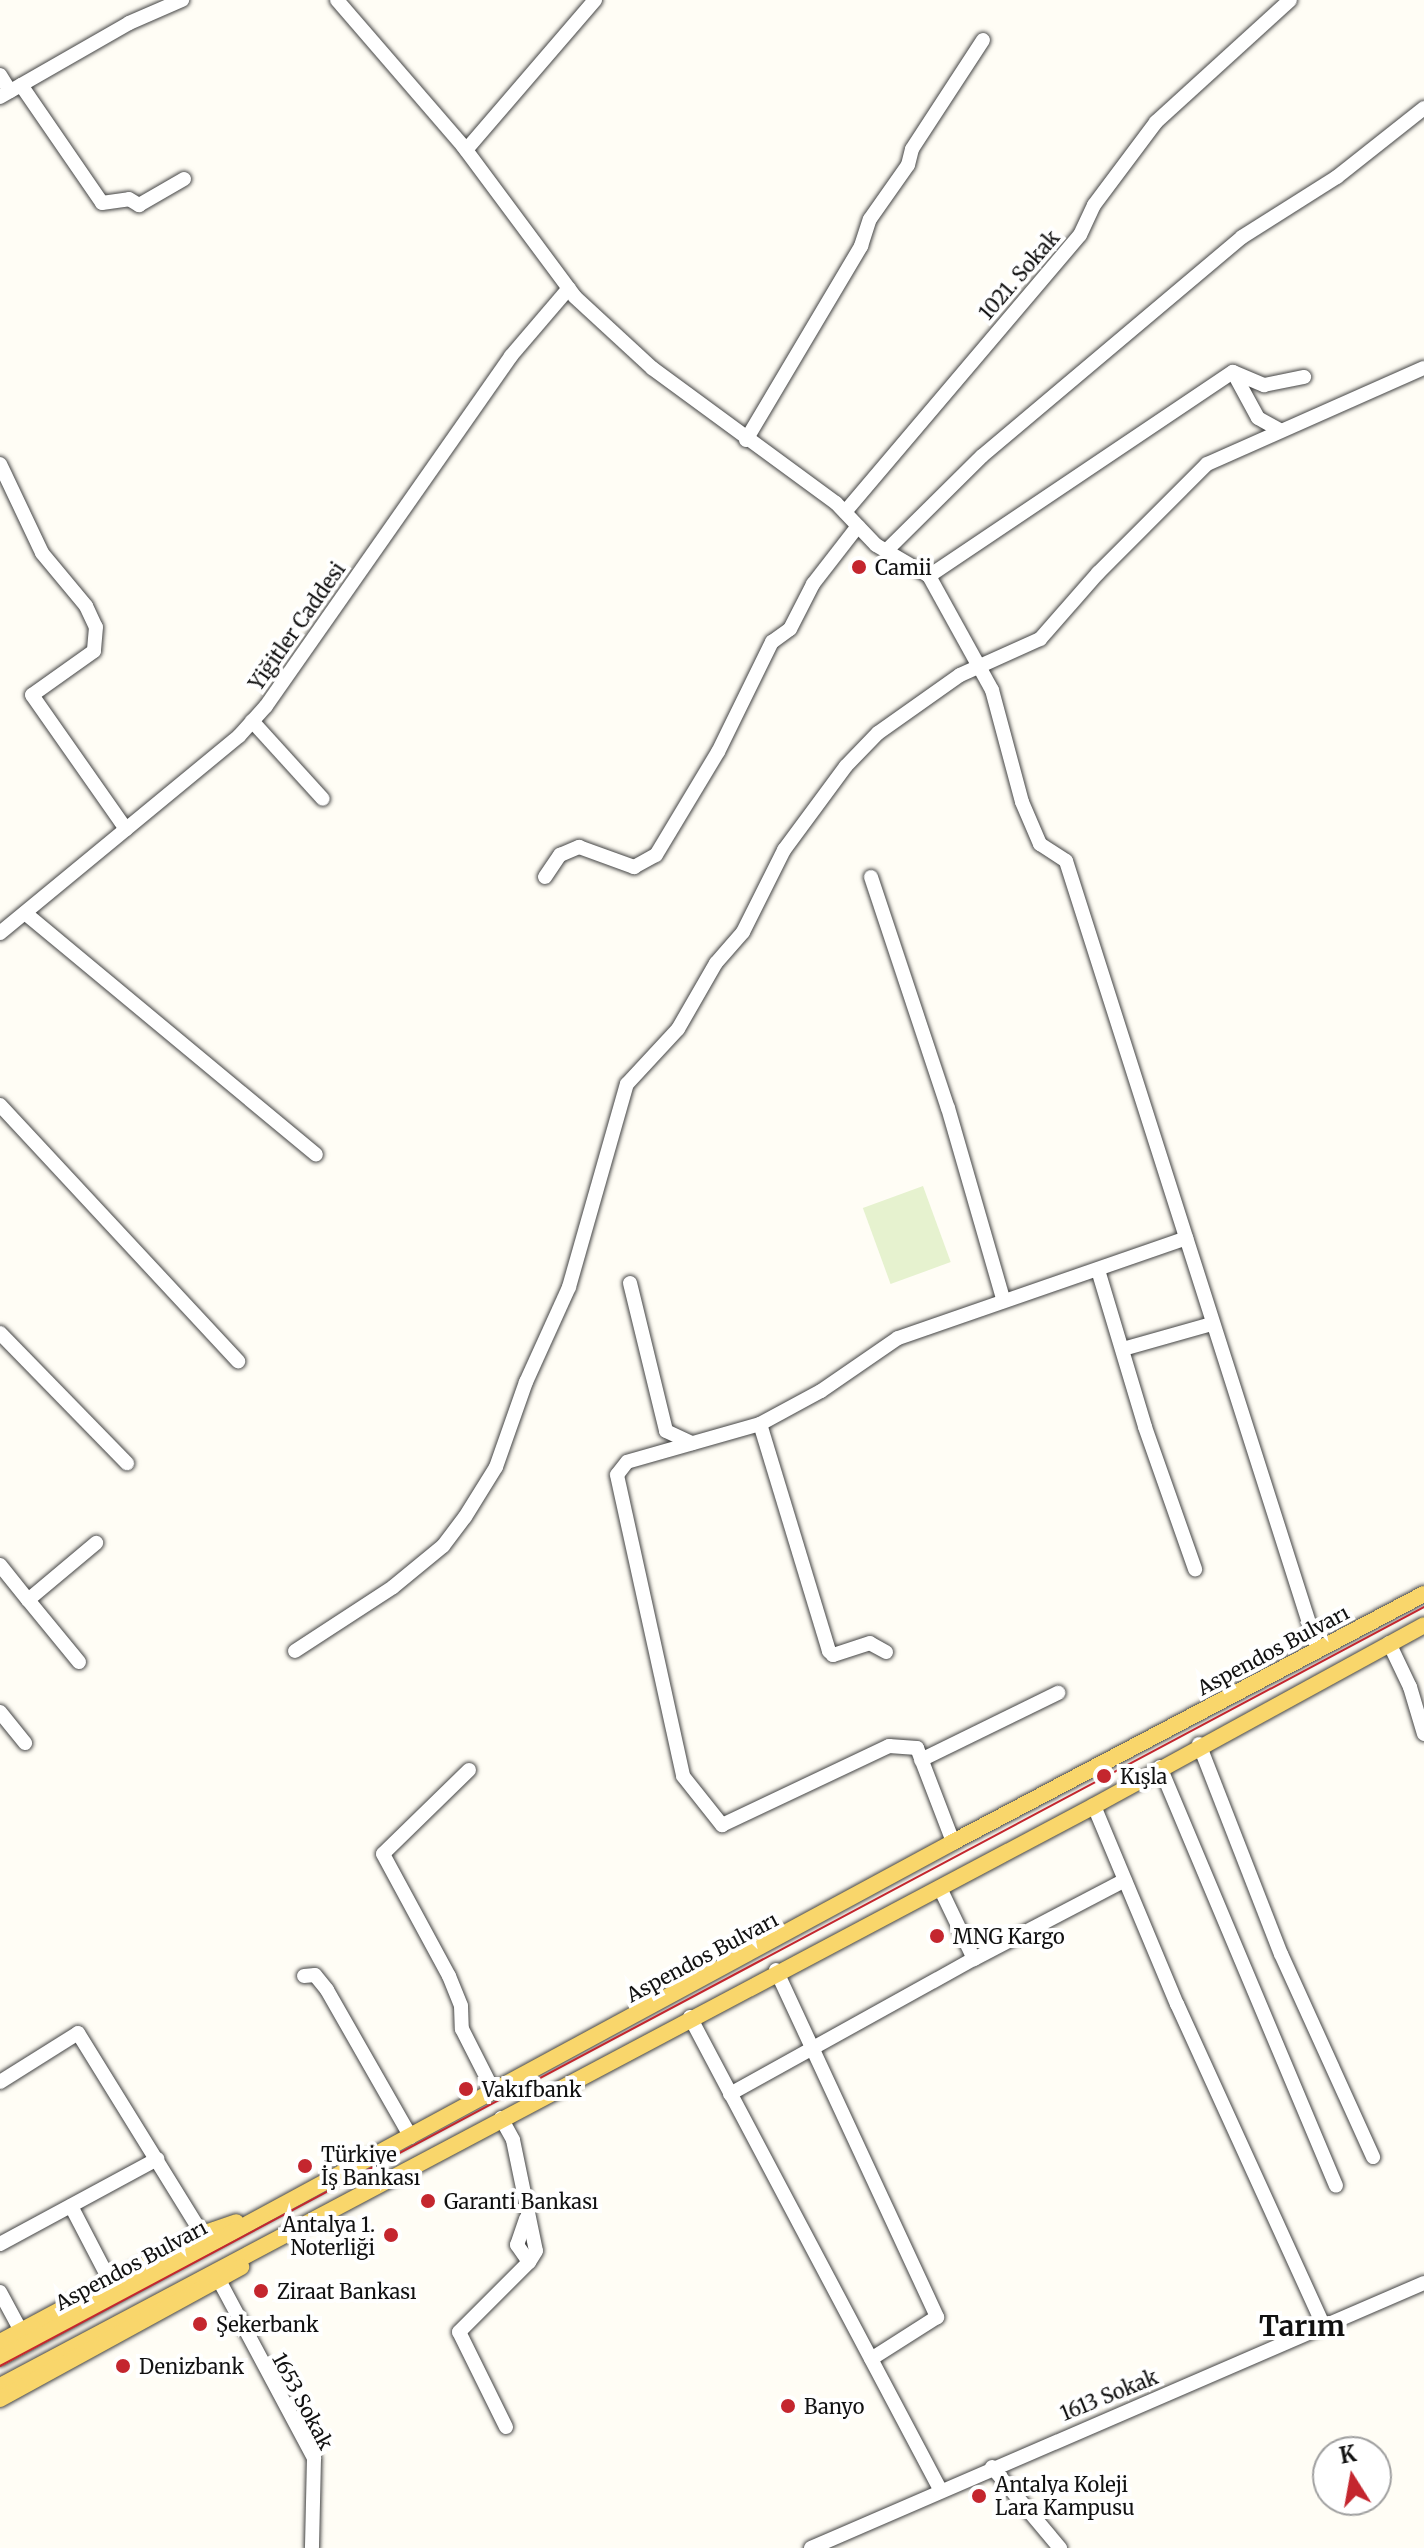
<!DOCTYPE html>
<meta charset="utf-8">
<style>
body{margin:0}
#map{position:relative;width:1424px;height:2548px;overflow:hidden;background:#fffdf5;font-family:Merriweather,serif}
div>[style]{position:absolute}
.pitch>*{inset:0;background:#e6f2cf;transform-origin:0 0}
.roads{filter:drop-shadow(0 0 2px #444) drop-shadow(0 0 2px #444)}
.minor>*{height:14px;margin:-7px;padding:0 7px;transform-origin:7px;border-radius:7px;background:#fff}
.major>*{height:16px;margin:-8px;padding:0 8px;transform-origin:8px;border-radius:8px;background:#f9d66b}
.tram>*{height:2px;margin:-1px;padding:0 1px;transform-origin:1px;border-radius:1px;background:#c4262e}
.dots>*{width:22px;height:22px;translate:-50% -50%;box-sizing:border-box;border:4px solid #fff;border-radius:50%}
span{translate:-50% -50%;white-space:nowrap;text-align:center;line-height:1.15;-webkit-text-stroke:8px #fff;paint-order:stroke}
.street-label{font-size:20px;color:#111}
.poi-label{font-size:20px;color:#111}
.left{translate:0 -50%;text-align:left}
.right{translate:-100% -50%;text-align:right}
.district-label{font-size:28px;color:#111;font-weight:700}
.north{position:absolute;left:1312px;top:2436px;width:80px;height:80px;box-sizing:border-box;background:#fff;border:2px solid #a0a0a0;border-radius:50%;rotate:349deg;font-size:22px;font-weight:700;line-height:32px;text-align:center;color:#111}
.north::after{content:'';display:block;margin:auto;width:28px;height:36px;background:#c4262e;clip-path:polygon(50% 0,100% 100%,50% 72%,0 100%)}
</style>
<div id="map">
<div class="pitch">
<i style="left:923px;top:1186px;width:81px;height:64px;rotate:70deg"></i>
</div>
<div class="roads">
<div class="minor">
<i style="left:337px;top:0;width:193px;rotate:49.2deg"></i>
<i style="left:463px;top:146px;width:188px;rotate:53.4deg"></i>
<i style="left:575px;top:297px;width:105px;rotate:42.7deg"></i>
<i style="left:652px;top:368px;width:228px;rotate:36.3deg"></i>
<i style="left:836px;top:503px;width:58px;rotate:46.4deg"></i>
<i style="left:876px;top:545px;width:61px;rotate:30.3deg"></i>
<i style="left:929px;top:576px;width:130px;rotate:61.1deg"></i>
<i style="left:992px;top:690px;width:116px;rotate:75deg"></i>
<i style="left:1022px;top:802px;width:46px;rotate:66.8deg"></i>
<i style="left:1040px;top:844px;width:31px;rotate:33deg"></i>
<i style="left:1066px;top:861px;width:826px;rotate:72.31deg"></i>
<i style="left:0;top:75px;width:19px;rotate:58deg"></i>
<i style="left:21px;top:85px;width:143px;rotate:55.5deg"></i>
<i style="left:102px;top:203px;width:27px;rotate:-8deg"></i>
<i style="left:129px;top:199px;width:12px;rotate:31deg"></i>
<i style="left:139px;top:205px;width:52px;rotate:-30deg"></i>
<i style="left:0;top:97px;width:149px;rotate:-29.8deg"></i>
<i style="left:129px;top:23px;width:58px;rotate:-23.5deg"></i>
<i style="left:466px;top:150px;width:198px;rotate:-49.3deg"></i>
<i style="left:1233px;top:372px;width:34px;rotate:23deg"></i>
<i style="left:1264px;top:385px;width:41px;rotate:-11.3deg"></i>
<i style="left:746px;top:440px;width:226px;rotate:-59.3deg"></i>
<i style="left:861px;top:246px;width:28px;rotate:-72deg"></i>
<i style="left:870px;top:219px;width:66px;rotate:-54.9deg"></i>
<i style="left:908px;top:165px;width:16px;rotate:-76deg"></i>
<i style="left:912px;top:149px;width:130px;rotate:-56.9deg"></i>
<i style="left:0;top:464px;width:98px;rotate:64.7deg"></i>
<i style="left:42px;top:553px;width:69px;rotate:50.3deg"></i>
<i style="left:86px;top:606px;width:23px;rotate:65deg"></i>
<i style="left:96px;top:627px;width:24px;rotate:95deg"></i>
<i style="left:94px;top:651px;width:76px;rotate:144.6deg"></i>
<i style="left:32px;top:695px;width:164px;rotate:55deg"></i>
<i style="left:845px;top:512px;width:363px;rotate:-49.7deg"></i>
<i style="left:1080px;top:235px;width:33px;rotate:-65deg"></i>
<i style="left:1094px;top:205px;width:104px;rotate:-53.2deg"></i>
<i style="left:1156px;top:122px;width:181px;rotate:-42.3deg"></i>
<i style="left:886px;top:551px;width:135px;rotate:-44.7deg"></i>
<i style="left:982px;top:456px;width:340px;rotate:-40.1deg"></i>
<i style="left:1242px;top:237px;width:112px;rotate:-32.3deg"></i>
<i style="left:1337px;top:177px;width:111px;rotate:-38.4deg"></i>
<i style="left:929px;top:576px;width:366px;rotate:-33.9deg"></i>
<i style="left:1233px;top:372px;width:52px;rotate:61.5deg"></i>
<i style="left:1258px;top:418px;width:25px;rotate:29deg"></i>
<i style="left:252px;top:721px;width:105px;rotate:47.7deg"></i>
<i style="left:545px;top:877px;width:27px;rotate:-56deg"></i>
<i style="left:560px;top:855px;width:21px;rotate:-23deg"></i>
<i style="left:579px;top:847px;width:59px;rotate:20deg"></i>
<i style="left:634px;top:867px;width:25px;rotate:-29deg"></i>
<i style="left:656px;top:855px;width:120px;rotate:-59deg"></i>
<i style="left:718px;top:752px;width:123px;rotate:-63.9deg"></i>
<i style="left:772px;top:642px;width:22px;rotate:-36deg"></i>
<i style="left:790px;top:629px;width:51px;rotate:-62.9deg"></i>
<i style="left:813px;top:584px;width:73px;rotate:-52.2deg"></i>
<i style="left:871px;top:877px;width:243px;rotate:71.6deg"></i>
<i style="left:948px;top:1108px;width:199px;rotate:73.9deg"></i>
<i style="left:25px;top:913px;width:378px;rotate:39.7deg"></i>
<i style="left:0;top:933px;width:310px;rotate:-39.5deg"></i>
<i style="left:239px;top:736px;width:40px;rotate:-48deg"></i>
<i style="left:266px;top:706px;width:427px;rotate:-55deg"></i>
<i style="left:511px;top:356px;width:89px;rotate:-49.5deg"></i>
<i style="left:0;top:1105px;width:350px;rotate:47.1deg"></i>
<i style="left:1098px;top:1270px;width:164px;rotate:73.3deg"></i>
<i style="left:1145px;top:1427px;width:151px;rotate:70.6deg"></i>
<i style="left:630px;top:1283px;width:152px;rotate:76.3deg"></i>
<i style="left:666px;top:1431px;width:29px;rotate:25deg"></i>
<i style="left:0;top:1333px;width:182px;rotate:45.7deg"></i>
<i style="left:1123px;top:1349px;width:92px;rotate:-15.7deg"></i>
<i style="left:760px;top:1424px;width:69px;rotate:-28.4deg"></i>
<i style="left:821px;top:1391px;width:93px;rotate:-34.5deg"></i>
<i style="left:898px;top:1338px;width:305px;rotate:-19.1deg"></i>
<i style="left:0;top:1565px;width:45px;rotate:51.3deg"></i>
<i style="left:1389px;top:1643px;width:49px;rotate:64.5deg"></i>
<i style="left:1410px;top:1687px;width:49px;rotate:73.4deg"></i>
<i style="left:295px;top:1651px;width:117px;rotate:-33.1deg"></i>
<i style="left:393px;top:1587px;width:65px;rotate:-39.4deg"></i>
<i style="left:443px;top:1546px;width:36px;rotate:-53deg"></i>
<i style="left:465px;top:1517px;width:59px;rotate:-58.2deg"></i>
<i style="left:496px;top:1467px;width:90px;rotate:-70.6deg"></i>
<i style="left:526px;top:1382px;width:104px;rotate:-65.6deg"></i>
<i style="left:569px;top:1287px;width:211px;rotate:-74.1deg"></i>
<i style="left:627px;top:1084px;width:75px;rotate:-47.2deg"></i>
<i style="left:678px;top:1029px;width:76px;rotate:-60.1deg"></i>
<i style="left:716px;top:963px;width:41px;rotate:-48.9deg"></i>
<i style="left:743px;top:932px;width:92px;rotate:-63.4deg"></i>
<i style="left:784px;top:850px;width:104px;rotate:-53.6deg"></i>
<i style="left:846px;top:766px;width:46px;rotate:-45.9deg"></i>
<i style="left:878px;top:733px;width:100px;rotate:-35.3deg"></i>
<i style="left:960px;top:675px;width:88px;rotate:-24.2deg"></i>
<i style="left:1040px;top:639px;width:88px;rotate:-48.7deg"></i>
<i style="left:1098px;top:573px;width:154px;rotate:-45deg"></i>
<i style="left:1207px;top:464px;width:237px;rotate:-23.9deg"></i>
<i style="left:886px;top:1652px;width:18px;rotate:-151deg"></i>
<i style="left:870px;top:1643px;width:39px;rotate:162deg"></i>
<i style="left:833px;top:1655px;width:6px;rotate:-135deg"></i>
<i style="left:829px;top:1651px;width:237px;rotate:-106.9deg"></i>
<i style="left:760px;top:1424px;width:138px;rotate:164.1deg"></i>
<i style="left:627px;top:1462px;width:16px;rotate:128deg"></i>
<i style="left:617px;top:1475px;width:308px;rotate:77.6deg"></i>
<i style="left:683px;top:1776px;width:63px;rotate:51.5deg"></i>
<i style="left:722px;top:1825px;width:185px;rotate:-25.3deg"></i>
<i style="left:889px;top:1746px;width:28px;rotate:4deg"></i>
<i style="left:917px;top:1748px;width:101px;rotate:69deg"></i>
<i style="left:79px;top:1662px;width:80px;rotate:-129.4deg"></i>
<i style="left:28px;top:1600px;width:89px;rotate:-40deg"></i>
<i style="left:0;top:1712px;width:40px;rotate:51deg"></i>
<i style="left:1199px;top:1744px;width:225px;rotate:68.7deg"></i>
<i style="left:1281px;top:1954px;width:223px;rotate:65.6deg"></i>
<i style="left:921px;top:1760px;width:153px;rotate:-26.1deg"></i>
<i style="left:1160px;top:1767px;width:454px;rotate:67.2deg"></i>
<i style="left:469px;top:1770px;width:120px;rotate:135.7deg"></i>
<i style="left:383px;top:1854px;width:139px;rotate:61.6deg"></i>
<i style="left:449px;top:1976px;width:32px;rotate:68deg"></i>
<i style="left:461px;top:2006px;width:23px;rotate:88deg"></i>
<i style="left:462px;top:2029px;width:71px;rotate:63.1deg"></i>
<i style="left:1094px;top:1806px;width:215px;rotate:67.3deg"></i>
<i style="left:1177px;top:2004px;width:352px;rotate:65.5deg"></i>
<i style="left:974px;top:1959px;width:170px;rotate:-27.6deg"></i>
<i style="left:776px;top:1970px;width:383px;rotate:65.1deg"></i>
<i style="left:937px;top:2317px;width:78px;rotate:147.5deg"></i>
<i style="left:304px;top:1976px;width:11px;rotate:-5deg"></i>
<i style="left:315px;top:1975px;width:19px;rotate:51deg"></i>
<i style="left:327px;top:1990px;width:169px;rotate:60.3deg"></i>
<i style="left:690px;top:2017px;width:536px;rotate:62.1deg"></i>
<i style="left:0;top:2082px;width:92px;rotate:-32.1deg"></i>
<i style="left:78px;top:2033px;width:236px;rotate:58.3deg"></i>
<i style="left:730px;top:2094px;width:279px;rotate:-29deg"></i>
<i style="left:974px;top:1959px;width:79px;rotate:-115.6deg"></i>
<i style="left:501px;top:2118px;width:25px;rotate:61deg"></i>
<i style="left:513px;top:2140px;width:113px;rotate:78.3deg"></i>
<i style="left:536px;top:2251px;width:13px;rotate:122deg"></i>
<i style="left:529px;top:2262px;width:21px;rotate:-125deg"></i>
<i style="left:517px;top:2245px;width:28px;rotate:-71deg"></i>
<i style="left:71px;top:2206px;width:87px;rotate:62.5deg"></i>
<i style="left:0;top:2244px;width:179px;rotate:-28.4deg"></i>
<i style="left:220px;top:2282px;width:200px;rotate:61.9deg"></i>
<i style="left:314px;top:2458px;width:90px;rotate:91.3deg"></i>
<i style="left:0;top:2292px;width:44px;rotate:61.7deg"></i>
<i style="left:506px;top:2427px;width:106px;rotate:-116.3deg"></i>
<i style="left:459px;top:2332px;width:99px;rotate:-45deg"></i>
<i style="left:992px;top:2467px;width:106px;rotate:50deg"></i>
<i style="left:811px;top:2548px;width:668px;rotate:-23.38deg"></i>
</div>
<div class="major">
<i style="left:0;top:2342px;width:229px;rotate:-28.1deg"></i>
<i style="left:202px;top:2234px;width:36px;rotate:-19deg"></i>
<i style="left:0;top:2358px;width:1084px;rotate:-28.43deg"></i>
<i style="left:953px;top:1842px;width:532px;rotate:-27.77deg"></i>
<i style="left:0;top:2386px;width:1238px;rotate:-27.93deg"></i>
<i style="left:1094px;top:1806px;width:376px;rotate:-28.7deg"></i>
<i style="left:0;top:2399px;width:275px;rotate:-28.7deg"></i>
</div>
</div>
<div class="tram">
<i style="left:0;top:2366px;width:1614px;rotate:-28.06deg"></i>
</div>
<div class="dots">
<i style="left:859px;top:567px;background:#c4262e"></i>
<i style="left:1104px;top:1776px;background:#c4262e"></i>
<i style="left:937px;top:1936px;background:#c4262e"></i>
<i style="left:466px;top:2089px;background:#c4262e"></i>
<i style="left:305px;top:2166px;background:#c4262e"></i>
<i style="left:428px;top:2201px;background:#c4262e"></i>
<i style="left:391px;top:2235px;background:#c4262e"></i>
<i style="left:261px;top:2291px;background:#c4262e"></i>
<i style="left:200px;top:2324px;background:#c4262e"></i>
<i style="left:123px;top:2366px;background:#c4262e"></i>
<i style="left:788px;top:2406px;background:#c4262e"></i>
<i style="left:979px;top:2496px;background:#c4262e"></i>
</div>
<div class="street-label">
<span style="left:1019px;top:275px;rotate:-49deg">1021. Sokak</span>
<span style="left:297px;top:626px;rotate:-55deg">Yiğitler Caddesi</span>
<span style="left:1273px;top:1650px;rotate:-28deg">Aspendos Bulvarı</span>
<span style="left:702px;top:1957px;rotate:-28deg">Aspendos Bulvarı</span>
<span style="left:131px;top:2265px;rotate:-28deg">Aspendos Bulvarı</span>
<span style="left:1109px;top:2395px;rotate:-22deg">1613 Sokak</span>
<span style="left:303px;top:2401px;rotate:62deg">1653 Sokak</span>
</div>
<div class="poi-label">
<span class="left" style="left:875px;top:567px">Camii</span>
<span class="left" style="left:1120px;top:1776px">Kışla</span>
<span class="left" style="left:953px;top:1936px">MNG Kargo</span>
<span class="left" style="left:482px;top:2089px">Vakıfbank</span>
<span class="left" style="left:321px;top:2166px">Türkiye<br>İş Bankası</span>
<span class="left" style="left:444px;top:2201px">Garanti Bankası</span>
<span class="right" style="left:375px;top:2236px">Antalya 1.<br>Noterliği</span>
<span class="left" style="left:277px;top:2291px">Ziraat Bankası</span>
<span class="left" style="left:216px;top:2324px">Şekerbank</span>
<span class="left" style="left:139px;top:2366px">Denizbank</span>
<span class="left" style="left:804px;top:2406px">Banyo</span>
<span class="left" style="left:995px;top:2496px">Antalya Koleji<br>Lara Kampusu</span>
</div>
<div class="district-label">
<span style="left:1302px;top:2326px">Tarım</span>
</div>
<div class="north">K</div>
</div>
